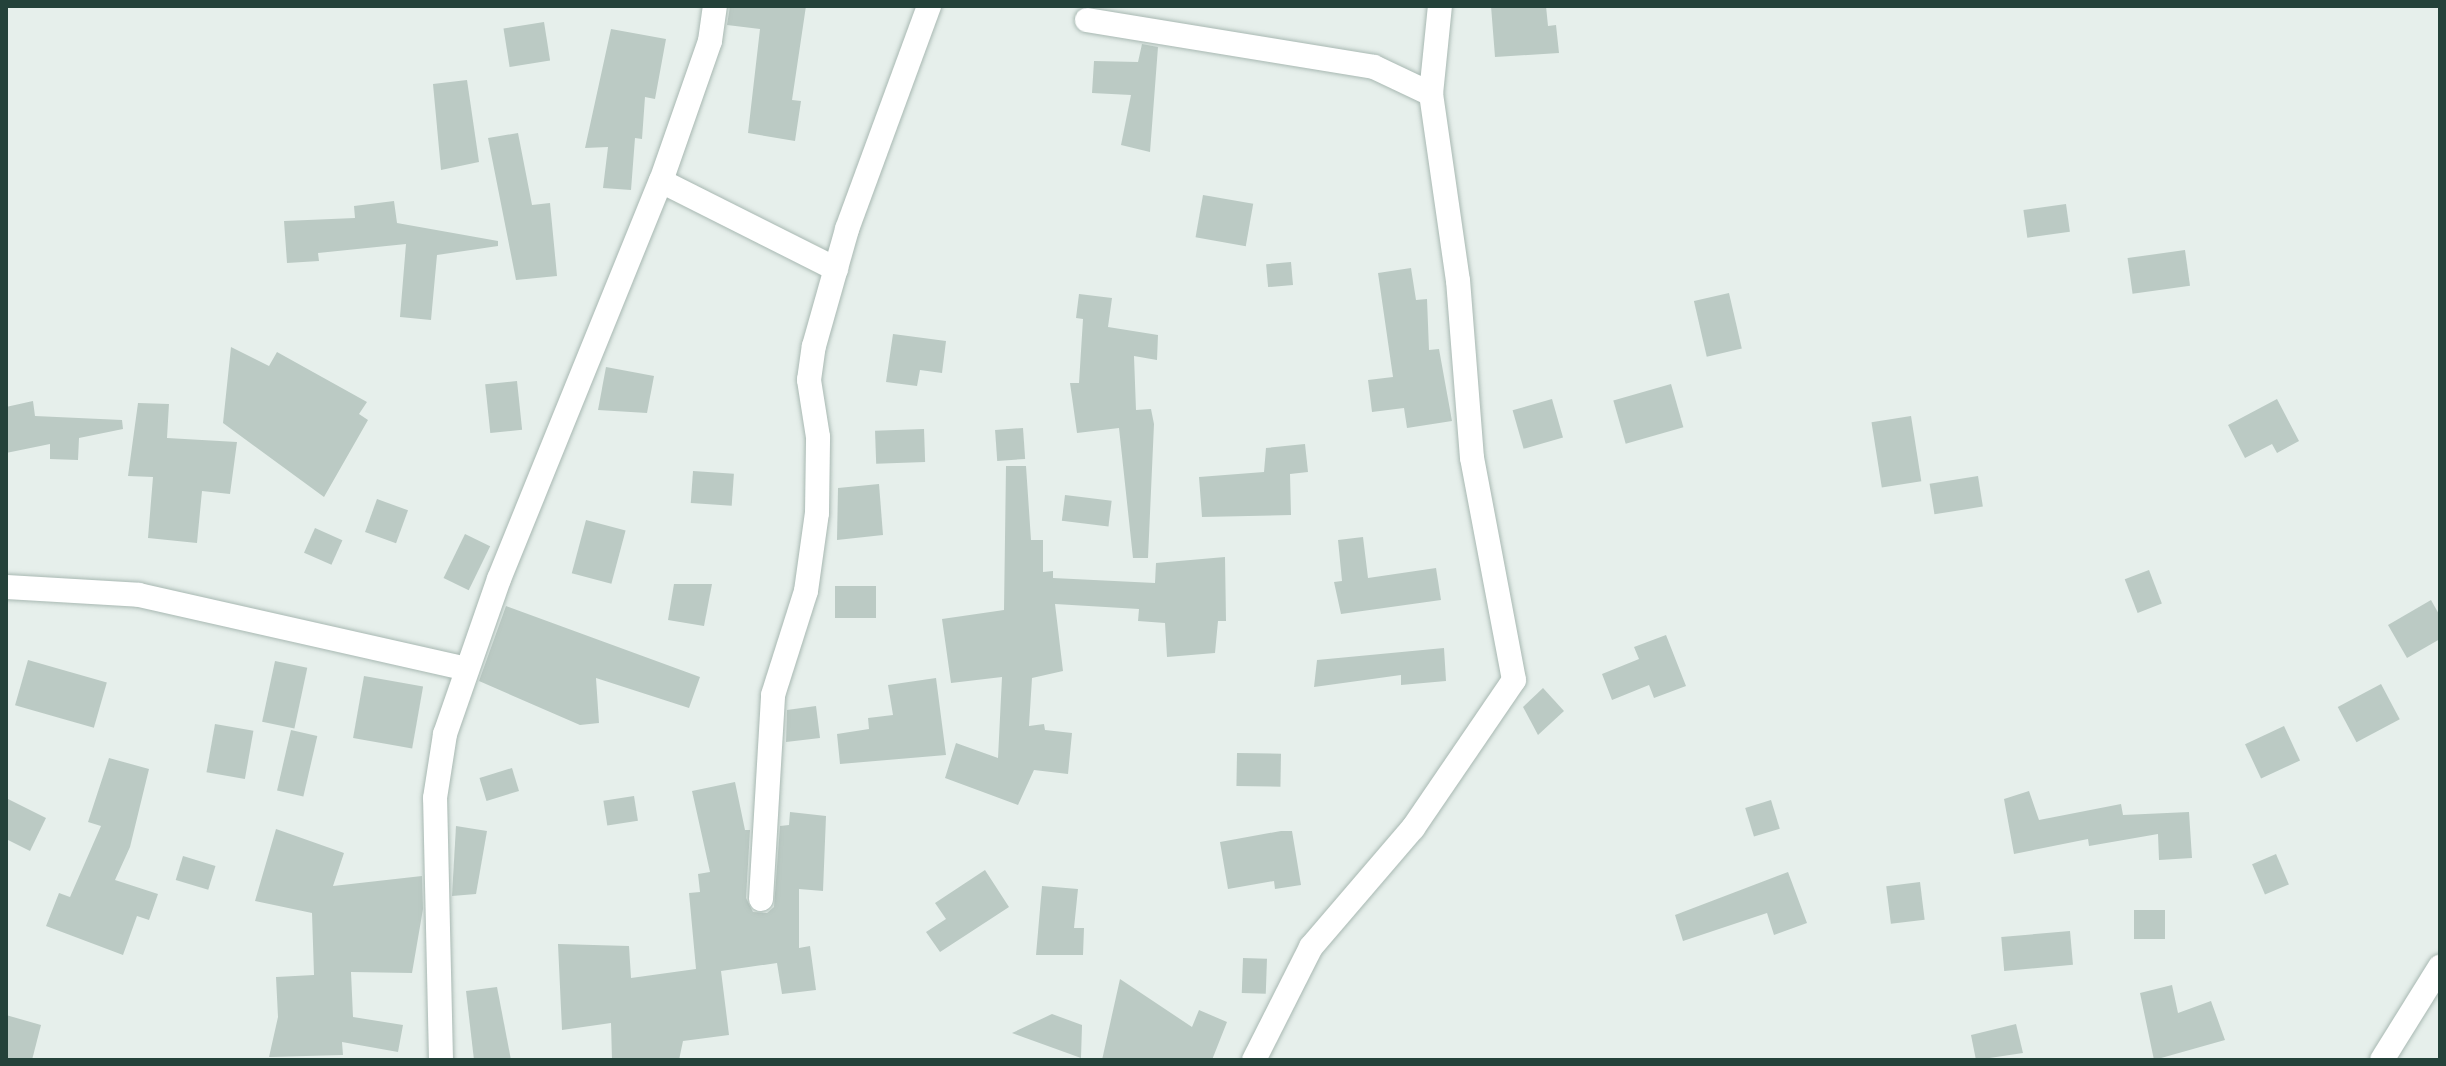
<!DOCTYPE html>
<style>
body{margin:0}
#map{position:relative;width:2446px;height:1066px;overflow:hidden;background:#e6efeb;font-family:Lato,sans-serif}
div>[style]{position:absolute}
.building>*{inset:0;background:#bbcac4;transform-origin:0 0}
.roads{filter:drop-shadow(0 0 2px #a8b8b2) drop-shadow(0 0 2px #a8b8b2)}
.street>*{height:24px;margin:-12px;padding:0 12px;transform-origin:12px;border-radius:12px;background:#fff}
.secondary>*{height:24px;margin:-12px;padding:0 12px;transform-origin:12px;border-radius:12px;background:#fff}
span{translate:-50% -50%;white-space:nowrap;text-align:center;line-height:1.15;-webkit-text-stroke:7px #f7fbf9;paint-order:stroke}
.frame{position:absolute;inset:0;border:8px solid #24423a;pointer-events:none}
</style>
<div id="map">
<div class="building">
<i style="clip-path:polygon(730px 6px,806px 6px,792px 100px,801px 101px,795px 141px,748px 133px,760px 29px,727px 25px)"></i>
<i style="clip-path:polygon(1491px 6px,1546px 6px,1548px 26px,1556px 25px,1559px 53px,1495px 57px)"></i>
<i style="left:544px;top:22px;width:39px;height:41px;rotate:81deg"></i>
<i style="clip-path:polygon(611px 29px,666px 39px,655px 99px,645px 97px,642px 139px,635px 138px,631px 190px,603px 188px,608px 147px,585px 148px)"></i>
<i style="clip-path:polygon(1142px 44px,1158px 47px,1150px 152px,1121px 145px,1131px 95px,1092px 93px,1094px 61px,1138px 62px)"></i>
<i style="clip-path:polygon(467px 80px,479px 162px,441px 170px,433px 84px)"></i>
<i style="clip-path:polygon(518px 133px,532px 205px,550px 203px,557px 276px,516px 280px,488px 138px)"></i>
<i style="left:1203px;top:195px;width:51px;height:43px;rotate:10deg"></i>
<i style="clip-path:polygon(394px 201px,397px 223px,498px 241px,498px 246px,437px 255px,431px 320px,400px 317px,406px 244px,318px 253px,319px 261px,287px 263px,284px 221px,355px 218px,354px 206px)"></i>
<i style="left:2066px;top:204px;width:28px;height:43px;rotate:82deg"></i>
<i style="left:2185px;top:250px;width:36px;height:58px;rotate:82deg"></i>
<i style="left:1291px;top:262px;width:23px;height:25px;rotate:85deg"></i>
<i style="clip-path:polygon(1411px 268px,1416px 300px,1427px 299px,1429px 350px,1439px 349px,1452px 421px,1407px 428px,1404px 408px,1372px 412px,1368px 380px,1393px 377px,1378px 273px)"></i>
<i style="left:1729px;top:293px;width:57px;height:36px;rotate:77deg"></i>
<i style="clip-path:polygon(1079px 294px,1112px 298px,1108px 327px,1158px 335px,1157px 360px,1134px 356px,1136px 410px,1151px 409px,1154px 424px,1148px 558px,1133px 558px,1119px 428px,1077px 433px,1070px 383px,1079px 383px,1083px 319px,1076px 318px)"></i>
<i style="clip-path:polygon(893px 334px,946px 341px,942px 373px,920px 370px,917px 386px,886px 382px)"></i>
<i style="clip-path:polygon(231px 347px,269px 366px,277px 352px,367px 402px,359px 414px,368px 420px,324px 497px,223px 423px)"></i>
<i style="clip-path:polygon(606px 367px,654px 376px,647px 413px,598px 410px)"></i>
<i style="left:517px;top:381px;width:49px;height:32px;rotate:84deg"></i>
<i style="left:1671px;top:384px;width:45px;height:60px;rotate:74deg"></i>
<i style="left:1552px;top:399px;width:40px;height:41px;rotate:74deg"></i>
<i style="clip-path:polygon(2277px 399px,2299px 441px,2277px 453px,2272px 444px,2245px 458px,2228px 425px)"></i>
<i style="clip-path:polygon(33px 401px,35px 416px,122px 420px,123px 429px,79px 438px,78px 460px,50px 459px,50px 444px,6px 453px,6px 407px)"></i>
<i style="clip-path:polygon(138px 403px,169px 404px,167px 438px,237px 442px,230px 494px,202px 491px,197px 543px,148px 538px,153px 477px,128px 476px)"></i>
<i style="left:1911px;top:416px;width:66px;height:40px;rotate:81deg"></i>
<i style="left:1023px;top:428px;width:31px;height:28px;rotate:86deg"></i>
<i style="left:924px;top:429px;width:33px;height:49px;rotate:88deg"></i>
<i style="clip-path:polygon(1305px 444px,1308px 472px,1290px 474px,1291px 515px,1202px 517px,1199px 477px,1264px 472px,1266px 448px)"></i>
<i style="clip-path:polygon(1006px 466px,1026px 466px,1031px 540px,1043px 540px,1043px 572px,1053px 571px,1053px 578px,1155px 583px,1156px 563px,1225px 557px,1226px 621px,1218px 621px,1215px 653px,1167px 657px,1165px 623px,1138px 621px,1139px 609px,1055px 604px,1063px 671px,1032px 678px,1029px 726px,1044px 724px,1045px 730px,1072px 733px,1068px 774px,1034px 770px,1018px 805px,945px 778px,956px 743px,998px 758px,1002px 677px,951px 683px,942px 619px,1004px 610px)"></i>
<i style="left:693px;top:471px;width:41px;height:32px;rotate:4deg"></i>
<i style="left:1978px;top:476px;width:31px;height:49px;rotate:81deg"></i>
<i style="clip-path:polygon(879px 484px,883px 535px,837px 540px,838px 488px)"></i>
<i style="left:1065px;top:495px;width:47px;height:26px;rotate:7deg"></i>
<i style="left:377px;top:499px;width:33px;height:35px;rotate:20deg"></i>
<i style="left:586px;top:520px;width:41px;height:55px;rotate:15deg"></i>
<i style="left:315px;top:528px;width:30px;height:27px;rotate:24deg"></i>
<i style="left:465px;top:534px;width:28px;height:49px;rotate:26deg"></i>
<i style="clip-path:polygon(1363px 537px,1368px 578px,1436px 568px,1441px 600px,1341px 614px,1334px 582px,1342px 581px,1338px 540px)"></i>
<i style="left:2149px;top:570px;width:36px;height:26px;rotate:69deg"></i>
<i style="clip-path:polygon(674px 584px,712px 584px,704px 626px,668px 620px)"></i>
<i style="left:835px;top:586px;width:41px;height:32px"></i>
<i style="clip-path:polygon(2431px 600px,2440px 616px,2440px 639px,2407px 658px,2388px 625px)"></i>
<i style="clip-path:polygon(506px 606px,700px 677px,689px 708px,596px 678px,599px 723px,580px 725px,479px 681px)"></i>
<i style="clip-path:polygon(1666px 635px,1686px 686px,1654px 698px,1649px 685px,1612px 700px,1602px 674px,1639px 659px,1634px 647px)"></i>
<i style="clip-path:polygon(1444px 648px,1446px 681px,1401px 685px,1401px 675px,1314px 687px,1317px 660px)"></i>
<i style="left:28px;top:660px;width:82px;height:47px;rotate:16deg"></i>
<i style="left:275px;top:661px;width:33px;height:62px;rotate:12deg"></i>
<i style="left:364px;top:676px;width:60px;height:63px;rotate:10deg"></i>
<i style="clip-path:polygon(936px 678px,946px 755px,840px 764px,837px 734px,869px 729px,868px 718px,893px 715px,888px 685px)"></i>
<i style="left:2381px;top:684px;width:40px;height:49px;rotate:62deg"></i>
<i style="clip-path:polygon(1543px 688px,1564px 711px,1538px 735px,1523px 707px)"></i>
<i style="clip-path:polygon(816px 706px,820px 738px,786px 742px,787px 710px)"></i>
<i style="left:215px;top:724px;width:39px;height:49px;rotate:10deg"></i>
<i style="left:2284px;top:726px;width:38px;height:43px;rotate:65deg"></i>
<i style="left:291px;top:730px;width:27px;height:62px;rotate:13deg"></i>
<i style="left:1237px;top:753px;width:44px;height:33px;rotate:1deg"></i>
<i style="clip-path:polygon(109px 758px,149px 769px,130px 847px,115px 880px,158px 894px,149px 920px,137px 916px,123px 955px,46px 926px,59px 893px,70px 897px,101px 826px,88px 822px)"></i>
<i style="left:512px;top:768px;width:24px;height:34px;rotate:73deg"></i>
<i style="clip-path:polygon(735px 782px,745px 830px,750px 830px,746px 898px,753px 912px,767px 913px,774px 907px,780px 826px,789px 825px,790px 812px,826px 816px,823px 891px,799px 889px,799px 948px,810px 946px,816px 990px,782px 994px,777px 963px,721px 971px,729px 1035px,683px 1041px,679px 1060px,612px 1060px,611px 1023px,562px 1030px,558px 944px,629px 946px,631px 978px,696px 969px,689px 893px,700px 892px,698px 874px,710px 872px,692px 791px)"></i>
<i style="clip-path:polygon(2029px 791px,2039px 820px,2121px 804px,2123px 815px,2189px 812px,2192px 858px,2159px 860px,2158px 834px,2089px 846px,2088px 839px,2014px 854px,2004px 799px)"></i>
<i style="left:634px;top:796px;width:25px;height:31px;rotate:81deg"></i>
<i style="clip-path:polygon(6px 798px,46px 818px,30px 851px,6px 839px)"></i>
<i style="left:1771px;top:800px;width:30px;height:27px;rotate:73deg"></i>
<i style="clip-path:polygon(456px 826px,487px 831px,476px 894px,452px 896px)"></i>
<i style="clip-path:polygon(276px 829px,344px 853px,333px 886px,422px 876px,423px 909px,412px 973px,351px 972px,353px 1017px,403px 1025px,398px 1052px,342px 1042px,343px 1055px,269px 1057px,278px 1017px,276px 977px,314px 975px,312px 913px,255px 901px)"></i>
<i style="clip-path:polygon(1281px 831px,1292px 831px,1301px 885px,1275px 889px,1274px 881px,1228px 889px,1220px 842px)"></i>
<i style="left:2276px;top:854px;width:33px;height:26px;rotate:67deg"></i>
<i style="left:183px;top:856px;width:34px;height:25px;rotate:17deg"></i>
<i style="clip-path:polygon(985px 870px,1009px 907px,940px 952px,926px 932px,946px 919px,935px 903px)"></i>
<i style="clip-path:polygon(1788px 872px,1807px 923px,1774px 935px,1767px 913px,1683px 941px,1675px 915px)"></i>
<i style="left:1920px;top:882px;width:38px;height:34px;rotate:83deg"></i>
<i style="clip-path:polygon(1042px 886px,1078px 889px,1074px 928px,1084px 928px,1083px 955px,1036px 955px)"></i>
<i style="left:2134px;top:910px;width:31px;height:29px"></i>
<i style="left:2070px;top:931px;width:34px;height:69px;rotate:85deg"></i>
<i style="left:1243px;top:958px;width:24px;height:35px;rotate:2deg"></i>
<i style="clip-path:polygon(1120px 979px,1192px 1027px,1199px 1010px,1227px 1022px,1212px 1060px,1102px 1060px)"></i>
<i style="clip-path:polygon(2172px 985px,2178px 1013px,2211px 1001px,2225px 1040px,2154px 1060px,2140px 993px)"></i>
<i style="clip-path:polygon(497px 987px,511px 1060px,474px 1060px,466px 991px)"></i>
<i style="clip-path:polygon(1052px 1014px,1082px 1025px,1081px 1058px,1012px 1033px)"></i>
<i style="clip-path:polygon(6px 1015px,41px 1025px,32px 1060px,6px 1060px)"></i>
<i style="clip-path:polygon(2016px 1024px,2023px 1053px,1976px 1060px,1971px 1035px)"></i>
</div>
<div class="roads">
<div class="street">
<i style="left:1087px;top:20px;width:291px;rotate:9.3deg"></i>
<i style="left:1374px;top:67px;width:63px;rotate:25.3deg"></i>
<i style="left:661px;top:181px;width:196px;rotate:26.7deg"></i>
<i style="left:6px;top:587px;width:133px;rotate:3.4deg"></i>
<i style="left:139px;top:595px;width:333px;rotate:12.7deg"></i>
<i style="left:761px;top:899px;width:204px;rotate:-86.6deg"></i>
<i style="left:773px;top:695px;width:109px;rotate:-72.4deg"></i>
<i style="left:806px;top:591px;width:79px;rotate:-82deg"></i>
<i style="left:817px;top:513px;width:76px;rotate:-89.2deg"></i>
<i style="left:818px;top:437px;width:58px;rotate:-99deg"></i>
<i style="left:809px;top:380px;width:34px;rotate:-82deg"></i>
<i style="left:814px;top:346px;width:122px;rotate:-74.2deg"></i>
<i style="left:847px;top:229px;width:238px;rotate:-69.8deg"></i>
<i style="left:441px;top:1060px;width:262px;rotate:-91.3deg"></i>
<i style="left:435px;top:798px;width:65px;rotate:-81.1deg"></i>
<i style="left:445px;top:734px;width:164px;rotate:-70.8deg"></i>
<i style="left:499px;top:579px;width:430px;rotate:-67.9deg"></i>
<i style="left:661px;top:181px;width:148px;rotate:-70.7deg"></i>
<i style="left:710px;top:41px;width:35px;rotate:-82deg"></i>
<i style="left:1254px;top:1060px;width:127px;rotate:-63.2deg"></i>
<i style="left:1311px;top:947px;width:157px;rotate:-49.4deg"></i>
<i style="left:1413px;top:828px;width:179px;rotate:-55.7deg"></i>
<i style="left:1514px;top:680px;width:226px;rotate:-100.7deg"></i>
<i style="left:1472px;top:458px;width:178px;rotate:-94.5deg"></i>
<i style="left:1458px;top:281px;width:189px;rotate:-98.2deg"></i>
<i style="left:1431px;top:94px;width:88px;rotate:-84.2deg"></i>
</div>
<div class="secondary">
<i style="left:2382px;top:1060px;width:110px;rotate:-58.1deg"></i>
</div>
</div>
<div class="frame"></div>
</div>
